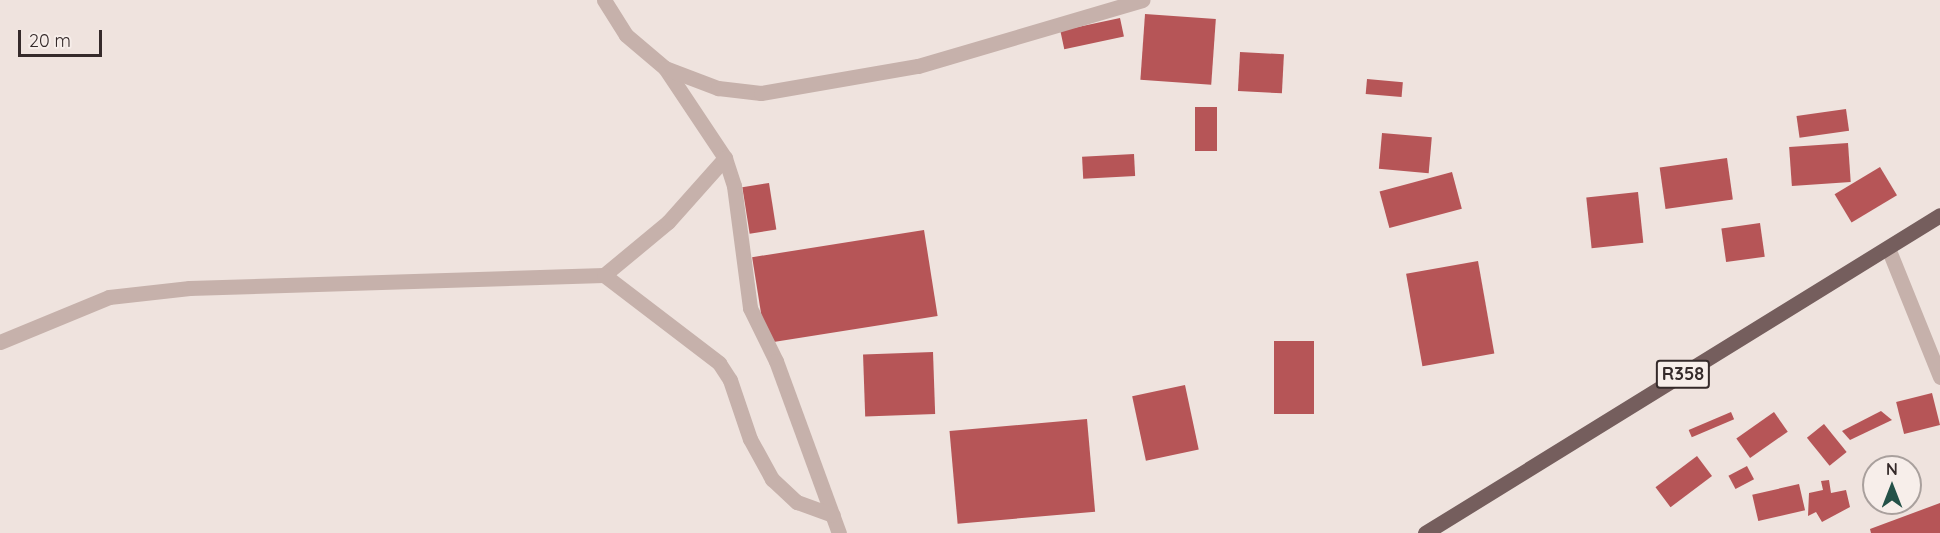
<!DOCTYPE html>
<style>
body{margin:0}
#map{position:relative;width:1940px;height:533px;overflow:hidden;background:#efe3de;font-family:Quicksand,sans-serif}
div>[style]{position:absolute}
.building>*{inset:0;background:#b65557;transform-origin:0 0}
.street>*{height:15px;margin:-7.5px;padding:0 7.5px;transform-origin:7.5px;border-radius:7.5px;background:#c6b1ab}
.primary>*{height:15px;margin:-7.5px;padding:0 7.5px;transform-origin:7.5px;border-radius:7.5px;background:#755e5d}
span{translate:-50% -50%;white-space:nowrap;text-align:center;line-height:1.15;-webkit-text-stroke:6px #f7eeea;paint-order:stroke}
.shield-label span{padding:2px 4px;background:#f7eeea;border:2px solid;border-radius:4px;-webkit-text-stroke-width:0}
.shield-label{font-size:18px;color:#352a2a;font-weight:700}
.north{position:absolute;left:1862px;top:455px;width:60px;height:60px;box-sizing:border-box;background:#f7eeea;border:2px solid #a9a09d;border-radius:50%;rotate:0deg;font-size:16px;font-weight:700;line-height:24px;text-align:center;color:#352a2a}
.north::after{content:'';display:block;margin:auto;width:21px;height:27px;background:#245148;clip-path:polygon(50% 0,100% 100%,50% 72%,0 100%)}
.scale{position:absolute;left:18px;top:30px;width:84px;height:27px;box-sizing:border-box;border:3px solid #352a2a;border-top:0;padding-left:8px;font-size:18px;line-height:21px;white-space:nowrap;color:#352a2a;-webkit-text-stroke:4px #f7eeea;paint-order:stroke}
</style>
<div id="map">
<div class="building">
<i style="left:1145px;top:14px;width:71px;height:66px;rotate:4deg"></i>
<i style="left:1120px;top:18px;width:19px;height:61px;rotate:78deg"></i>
<i style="left:1240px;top:52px;width:44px;height:39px;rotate:3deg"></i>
<i style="left:1367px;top:79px;width:36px;height:15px;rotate:5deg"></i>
<i style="left:1195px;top:107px;width:22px;height:44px"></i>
<i style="left:1846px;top:109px;width:22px;height:50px;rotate:82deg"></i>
<i style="left:1382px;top:133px;width:50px;height:36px;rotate:5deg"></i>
<i style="left:1848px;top:143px;width:39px;height:59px;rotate:86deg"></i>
<i style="left:1134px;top:154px;width:22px;height:52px;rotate:87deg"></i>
<i style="left:1727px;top:158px;width:42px;height:68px;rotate:82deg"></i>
<i style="left:1880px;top:167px;width:33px;height:53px;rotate:59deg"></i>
<i style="left:1452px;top:172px;width:38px;height:75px;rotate:75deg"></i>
<i style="left:769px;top:183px;width:47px;height:27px;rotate:81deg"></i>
<i style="left:1638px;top:192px;width:51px;height:52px;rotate:84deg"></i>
<i style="left:1760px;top:223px;width:34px;height:39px;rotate:82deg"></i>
<i style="left:924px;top:230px;width:87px;height:174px;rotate:81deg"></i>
<i style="left:1478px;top:261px;width:94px;height:73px;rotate:80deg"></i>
<i style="left:1274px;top:341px;width:40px;height:73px"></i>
<i style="left:933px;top:352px;width:62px;height:70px;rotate:88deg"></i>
<i style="left:1185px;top:385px;width:66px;height:54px;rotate:78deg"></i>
<i style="left:1932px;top:393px;width:33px;height:37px;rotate:76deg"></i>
<i style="clip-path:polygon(1881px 411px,1892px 420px,1850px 440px,1842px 431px)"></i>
<i style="left:1731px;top:412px;width:8px;height:46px;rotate:67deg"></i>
<i style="left:1774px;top:412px;width:24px;height:46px;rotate:55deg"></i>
<i style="left:1087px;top:419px;width:93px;height:138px;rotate:85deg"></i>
<i style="left:1824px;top:424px;width:36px;height:22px;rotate:51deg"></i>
<i style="left:1697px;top:456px;width:25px;height:52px;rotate:53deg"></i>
<i style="left:1747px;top:466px;width:15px;height:21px;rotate:62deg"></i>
<i style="clip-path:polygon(1829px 480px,1831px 493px,1846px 490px,1850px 507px,1822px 522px,1816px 512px,1808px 516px,1809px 493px,1823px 490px,1821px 481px)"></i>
<i style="left:1799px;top:484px;width:27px;height:48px;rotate:77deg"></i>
<i style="clip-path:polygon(1940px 503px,1940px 533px,1871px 533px,1870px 529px)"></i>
</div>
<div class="street">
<i style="left:604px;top:0;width:41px;rotate:57.8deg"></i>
<i style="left:626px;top:35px;width:51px;rotate:40.2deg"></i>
<i style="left:665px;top:68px;width:108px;rotate:56.3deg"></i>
<i style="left:725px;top:158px;width:29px;rotate:72deg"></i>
<i style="left:734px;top:186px;width:123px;rotate:82.5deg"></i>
<i style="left:750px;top:308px;width:59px;rotate:63.9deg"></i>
<i style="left:776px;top:361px;width:183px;rotate:69.9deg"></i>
<i style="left:665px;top:68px;width:57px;rotate:20.7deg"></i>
<i style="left:718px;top:88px;width:43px;rotate:6.6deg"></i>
<i style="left:761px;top:93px;width:159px;rotate:-9.8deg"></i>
<i style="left:918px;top:66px;width:234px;rotate:-16.4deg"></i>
<i style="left:1888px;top:248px;width:139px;rotate:68deg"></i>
<i style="left:604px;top:275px;width:83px;rotate:-39.6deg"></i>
<i style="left:668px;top:222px;width:86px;rotate:-48.3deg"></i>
<i style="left:0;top:342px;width:118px;rotate:-22.4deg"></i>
<i style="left:109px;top:297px;width:81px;rotate:-6.4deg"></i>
<i style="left:189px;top:288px;width:415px;rotate:-1.8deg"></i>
<i style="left:604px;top:275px;width:145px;rotate:37.4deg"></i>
<i style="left:719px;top:363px;width:20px;rotate:57deg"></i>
<i style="left:730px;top:380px;width:62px;rotate:71.3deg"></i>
<i style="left:750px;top:439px;width:46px;rotate:61.2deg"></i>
<i style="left:772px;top:479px;width:34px;rotate:43deg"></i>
<i style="left:797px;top:502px;width:38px;rotate:20deg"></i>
</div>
<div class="primary">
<i style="left:1425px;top:533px;width:605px;rotate:-31.69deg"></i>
</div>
<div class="shield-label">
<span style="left:1683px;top:374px">R358</span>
</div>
<div class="north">N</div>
<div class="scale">20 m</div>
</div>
